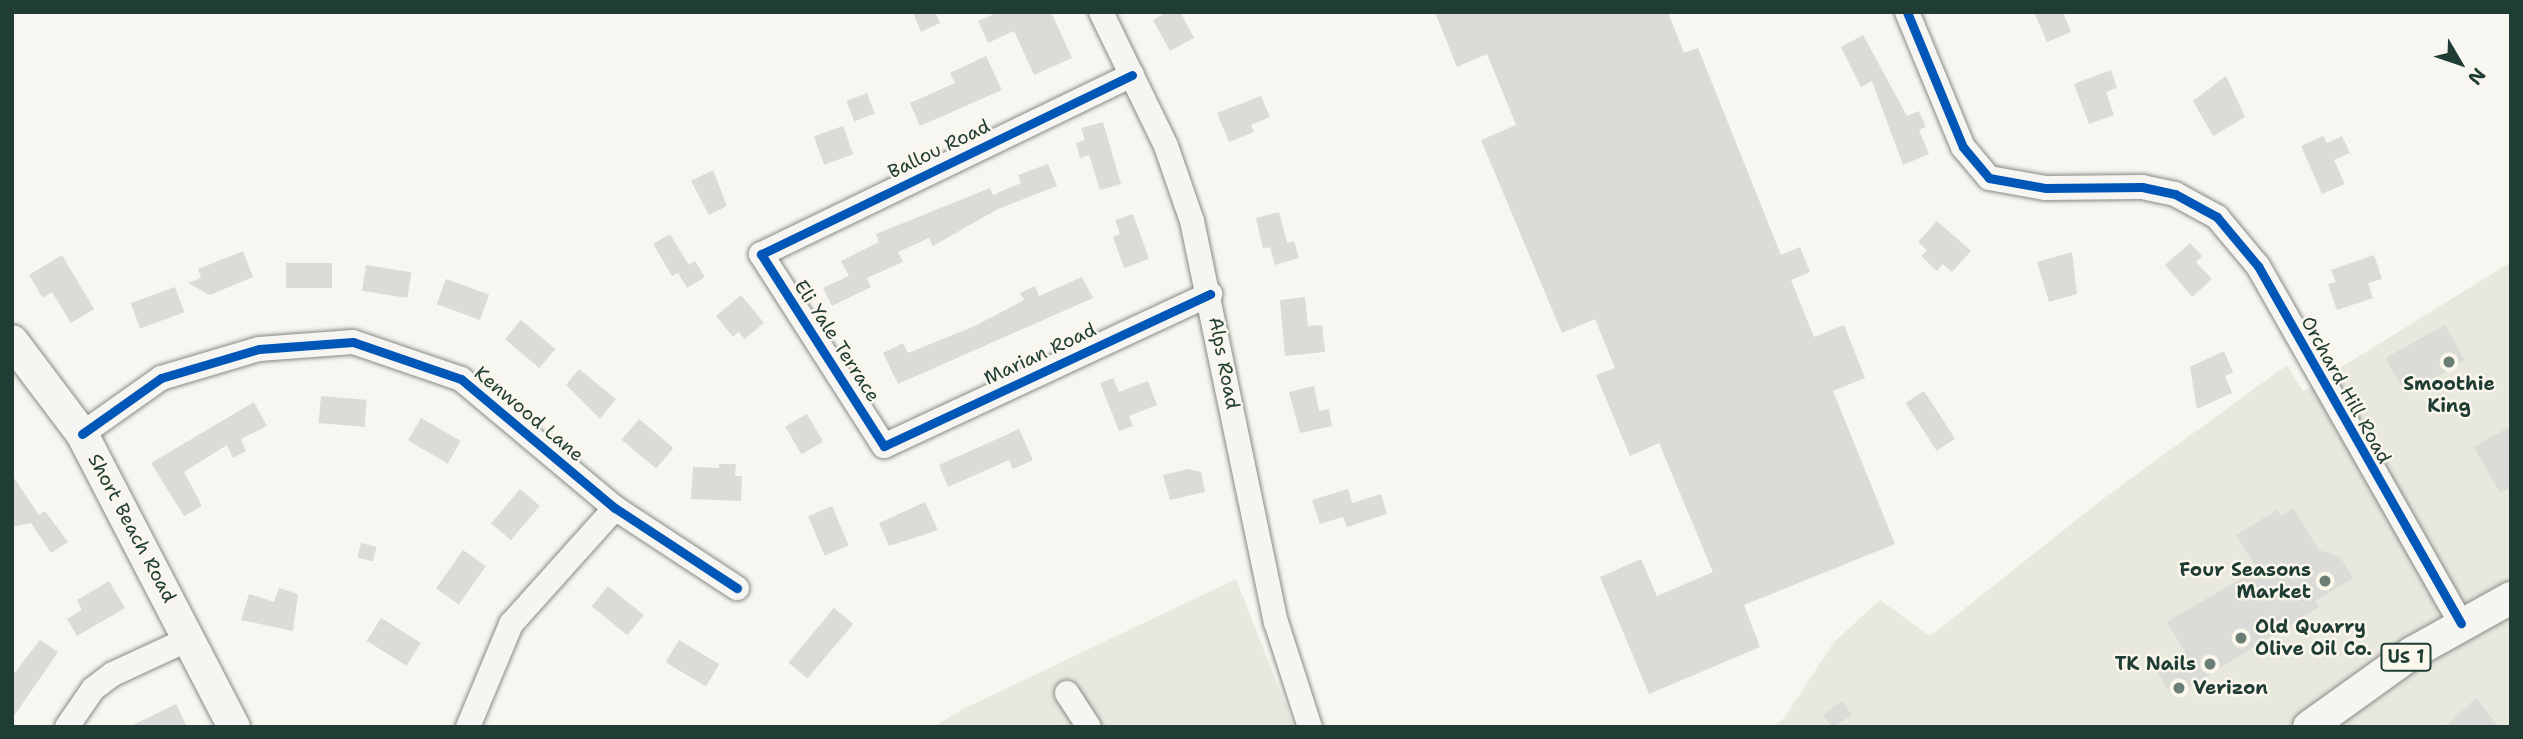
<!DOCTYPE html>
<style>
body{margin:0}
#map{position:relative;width:2523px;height:739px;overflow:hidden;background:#f8f6f0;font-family:"Shantell Sans",sans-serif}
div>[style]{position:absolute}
.built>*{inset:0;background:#e8e8df}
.building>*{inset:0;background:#dbdbd7;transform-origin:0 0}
.roads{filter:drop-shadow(0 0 2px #868b86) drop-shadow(0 0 2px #868b86)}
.minor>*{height:24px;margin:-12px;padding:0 12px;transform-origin:12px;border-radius:12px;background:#f6f5f1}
.major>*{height:32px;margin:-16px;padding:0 16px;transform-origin:16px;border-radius:16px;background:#f6f5f1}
.cycleway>*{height:9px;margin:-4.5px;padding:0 4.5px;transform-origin:4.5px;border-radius:4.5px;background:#0057b8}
.dots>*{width:19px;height:19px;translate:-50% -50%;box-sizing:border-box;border:4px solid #fbf7ec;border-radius:50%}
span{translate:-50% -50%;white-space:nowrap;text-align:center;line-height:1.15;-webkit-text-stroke:5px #fbf7ec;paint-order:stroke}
.shield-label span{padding:2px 5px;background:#fbf7ec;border:2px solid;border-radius:5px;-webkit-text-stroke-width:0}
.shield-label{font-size:18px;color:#1f3d34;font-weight:700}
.street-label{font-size:19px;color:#1f3d34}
.poi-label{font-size:19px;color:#1f3d34;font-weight:700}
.right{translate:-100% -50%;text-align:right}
.left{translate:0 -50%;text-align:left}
.frame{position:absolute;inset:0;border:14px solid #1f3d34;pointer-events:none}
.north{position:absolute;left:2425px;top:28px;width:70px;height:70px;-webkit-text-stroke:5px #fbf7ec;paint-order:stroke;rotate:129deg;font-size:19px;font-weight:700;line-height:28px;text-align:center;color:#1f3d34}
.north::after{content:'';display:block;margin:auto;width:24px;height:32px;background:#1f3d34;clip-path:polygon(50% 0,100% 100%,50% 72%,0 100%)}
</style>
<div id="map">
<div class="built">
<i style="clip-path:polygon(2511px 262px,2511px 727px,1773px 727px,1784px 718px,1834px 642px,1880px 600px,1930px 636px,2108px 495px,2287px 365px,2303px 391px)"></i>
<i style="clip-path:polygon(1236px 579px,1294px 727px,933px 727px,965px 708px)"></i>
</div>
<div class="building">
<i style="clip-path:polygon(913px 12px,935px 12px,940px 23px,921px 32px)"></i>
<i style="clip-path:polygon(999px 12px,1051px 12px,1072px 58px,1034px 75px,1014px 31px,988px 43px,978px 21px)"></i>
<i style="clip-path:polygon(1167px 12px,1180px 12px,1194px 38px,1170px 51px,1153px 20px)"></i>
<i style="clip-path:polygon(1435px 12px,1668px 12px,1684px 53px,1698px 48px,1781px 255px,1800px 247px,1810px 272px,1791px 280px,1814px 337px,1844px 325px,1865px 378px,1833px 391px,1895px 544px,1744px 605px,1760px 647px,1649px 694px,1600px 577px,1641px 559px,1657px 596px,1713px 572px,1659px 443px,1630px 456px,1596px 375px,1615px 368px,1595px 319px,1562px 333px,1481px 140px,1516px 125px,1487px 54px,1457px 67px)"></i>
<i style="clip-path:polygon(2034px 12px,2063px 12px,2071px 32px,2047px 42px)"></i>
<i style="clip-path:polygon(1863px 35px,1907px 116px,1919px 111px,1926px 127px,1919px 130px,1929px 154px,1903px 165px,1872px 81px,1861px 87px,1841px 47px)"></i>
<i style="clip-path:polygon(986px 56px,1002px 90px,920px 126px,910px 103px,955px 83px,950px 73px)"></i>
<i style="clip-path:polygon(2111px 70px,2117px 88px,2106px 92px,2114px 115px,2089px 124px,2074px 84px)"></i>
<i style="clip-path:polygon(2226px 76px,2245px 117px,2213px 136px,2193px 101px)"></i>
<i style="left:867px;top:93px;width:22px;height:22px;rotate:69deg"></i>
<i style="clip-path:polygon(1261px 96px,1270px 117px,1251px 125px,1254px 132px,1229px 142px,1217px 113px)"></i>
<i style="clip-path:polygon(1103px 122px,1121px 184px,1100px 190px,1089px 155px,1080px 158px,1076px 143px,1085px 140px,1081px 128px)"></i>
<i style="left:843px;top:126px;width:30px;height:31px;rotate:70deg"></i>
<i style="clip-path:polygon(2323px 136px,2327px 143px,2342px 136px,2350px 153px,2334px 160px,2345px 184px,2322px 194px,2301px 146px)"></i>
<i style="clip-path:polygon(1048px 164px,1057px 186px,998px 209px,933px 246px,929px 238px,898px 252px,903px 262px,867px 278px,871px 287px,832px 306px,823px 288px,849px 276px,841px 261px,879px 242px,876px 234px,990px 188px,993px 195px,1021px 183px,1018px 175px)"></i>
<i style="clip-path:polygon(713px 170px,727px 206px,709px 215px,691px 181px)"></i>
<i style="clip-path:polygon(1279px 212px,1287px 243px,1294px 241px,1299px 258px,1275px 265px,1270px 247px,1263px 249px,1256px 218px)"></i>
<i style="clip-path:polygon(1133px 214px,1149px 259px,1124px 268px,1113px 237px,1120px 234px,1115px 220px)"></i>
<i style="clip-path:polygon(1937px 221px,1971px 251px,1952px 272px,1943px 264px,1937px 271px,1921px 256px,1927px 250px,1918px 242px)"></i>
<i style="clip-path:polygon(670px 234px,689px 265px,695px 261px,705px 277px,687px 288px,678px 273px,672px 276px,653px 244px)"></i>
<i style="clip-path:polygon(2190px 243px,2202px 256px,2196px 262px,2212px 279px,2192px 297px,2165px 265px)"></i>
<i style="clip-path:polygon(243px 251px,253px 277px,210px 295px,188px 283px,201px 278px,198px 269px)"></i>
<i style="clip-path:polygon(2072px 252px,2077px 294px,2049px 302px,2037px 262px)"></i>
<i style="clip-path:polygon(62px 255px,94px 309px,71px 323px,52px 292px,43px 298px,29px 275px)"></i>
<i style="clip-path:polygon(2374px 255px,2382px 279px,2368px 283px,2373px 298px,2337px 310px,2328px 284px,2336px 282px,2331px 270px)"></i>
<i style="left:286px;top:263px;width:46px;height:25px"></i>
<i style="left:366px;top:265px;width:46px;height:26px;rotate:9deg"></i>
<i style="clip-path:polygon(1082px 277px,1093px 298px,898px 384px,883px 353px,903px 343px,908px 353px,975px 326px,1024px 300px,1020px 293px,1035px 286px,1039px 296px)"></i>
<i style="left:446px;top:279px;width:46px;height:27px;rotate:20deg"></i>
<i style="left:175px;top:287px;width:27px;height:47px;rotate:70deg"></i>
<i style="clip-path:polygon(741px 295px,764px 323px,745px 339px,738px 332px,733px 337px,716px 316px)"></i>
<i style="clip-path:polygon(1305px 297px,1308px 326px,1322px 325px,1325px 352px,1285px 356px,1280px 300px)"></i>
<i style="left:521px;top:320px;width:45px;height:25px;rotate:40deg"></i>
<i style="left:2445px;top:325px;width:41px;height:68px;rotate:61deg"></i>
<i style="clip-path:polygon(2224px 351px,2233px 372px,2225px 376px,2232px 393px,2197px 409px,2190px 367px)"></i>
<i style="clip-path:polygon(579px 369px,616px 399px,600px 419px,566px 385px)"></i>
<i style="clip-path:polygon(1113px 378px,1119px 392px,1148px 381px,1157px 405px,1129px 416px,1133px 426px,1119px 431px,1100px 383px)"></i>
<i style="clip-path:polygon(1314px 386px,1319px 411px,1329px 409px,1332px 426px,1300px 433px,1289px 392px)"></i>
<i style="left:1924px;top:391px;width:57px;height:22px;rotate:57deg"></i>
<i style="left:321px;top:396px;width:46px;height:27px;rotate:5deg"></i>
<i style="clip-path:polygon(254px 402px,267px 426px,241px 439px,246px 451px,233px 458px,227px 445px,184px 472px,202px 506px,184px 516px,151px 463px)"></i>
<i style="left:807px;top:414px;width:32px;height:25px;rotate:60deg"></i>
<i style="left:421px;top:418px;width:46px;height:26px;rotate:30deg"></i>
<i style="left:639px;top:419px;width:45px;height:27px;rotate:40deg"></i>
<i style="clip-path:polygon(2511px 426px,2511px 487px,2500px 493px,2474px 447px)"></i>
<i style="clip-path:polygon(1019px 429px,1033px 460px,1013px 469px,1009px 460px,948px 487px,939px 465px)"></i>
<i style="clip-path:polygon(719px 464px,736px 464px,735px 476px,742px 476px,741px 501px,691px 499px,693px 467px,719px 468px)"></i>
<i style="clip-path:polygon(1189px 469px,1201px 472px,1205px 492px,1170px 500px,1163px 475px)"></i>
<i style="clip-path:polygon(12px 475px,39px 515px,45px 511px,68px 542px,51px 553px,31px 523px,12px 527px)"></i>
<i style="left:520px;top:489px;width:26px;height:45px;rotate:40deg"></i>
<i style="clip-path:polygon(1348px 489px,1352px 503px,1381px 494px,1387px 514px,1347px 527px,1343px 517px,1320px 524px,1312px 500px)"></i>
<i style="clip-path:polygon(925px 502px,938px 530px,889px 546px,879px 523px)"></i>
<i style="left:832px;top:506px;width:43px;height:26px;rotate:67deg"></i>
<i style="clip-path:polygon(2293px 508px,2319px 550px,2340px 557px,2353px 578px,2315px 601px,2319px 607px,2173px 697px,2156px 670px,2185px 652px,2167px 622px,2247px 575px,2255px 565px,2236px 535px,2277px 510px,2281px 516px)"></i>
<i style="left:361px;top:543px;width:16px;height:15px;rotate:14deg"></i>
<i style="left:463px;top:550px;width:28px;height:47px;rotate:35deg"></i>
<i style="clip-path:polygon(109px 581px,125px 608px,77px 636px,67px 619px,82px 610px,77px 600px)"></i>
<i style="left:608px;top:586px;width:46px;height:26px;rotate:39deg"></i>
<i style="clip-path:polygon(279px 588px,298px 594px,293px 631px,241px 620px,249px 594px,274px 602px)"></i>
<i style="left:834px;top:608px;width:25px;height:71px;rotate:40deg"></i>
<i style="left:381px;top:618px;width:47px;height:27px;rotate:32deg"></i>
<i style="clip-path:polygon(40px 640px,58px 652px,12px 719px,12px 676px)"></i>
<i style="left:679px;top:640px;width:47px;height:26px;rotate:31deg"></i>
<i style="clip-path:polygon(2476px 698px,2499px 727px,2445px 727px)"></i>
<i style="clip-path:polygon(1842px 701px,1852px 715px,1832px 727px,1823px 715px)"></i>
<i style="clip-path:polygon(176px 704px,187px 727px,129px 727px)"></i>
</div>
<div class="roads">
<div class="minor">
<i style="left:1101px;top:12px;width:149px;rotate:64.1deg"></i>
<i style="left:1166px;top:146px;width:79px;rotate:70.9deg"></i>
<i style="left:1192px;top:221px;width:410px;rotate:78.2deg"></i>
<i style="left:1276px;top:622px;width:110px;rotate:72.1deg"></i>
<i style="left:1907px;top:12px;width:146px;rotate:67.5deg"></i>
<i style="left:1963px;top:147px;width:40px;rotate:50deg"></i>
<i style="left:1989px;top:178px;width:58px;rotate:10deg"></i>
<i style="left:2046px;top:188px;width:96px;rotate:-0.6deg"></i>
<i style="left:2142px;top:187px;width:34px;rotate:12deg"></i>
<i style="left:2175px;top:194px;width:48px;rotate:28.7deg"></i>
<i style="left:2217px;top:217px;width:64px;rotate:50.1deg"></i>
<i style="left:2258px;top:266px;width:411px;rotate:60.4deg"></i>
<i style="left:1132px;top:75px;width:412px;rotate:154.2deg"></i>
<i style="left:761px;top:254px;width:228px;rotate:57.4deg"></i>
<i style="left:884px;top:446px;width:360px;rotate:-25deg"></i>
<i style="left:82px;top:434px;width:97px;rotate:-35.3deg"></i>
<i style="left:161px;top:378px;width:102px;rotate:-16.5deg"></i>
<i style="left:259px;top:349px;width:94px;rotate:-4.3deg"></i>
<i style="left:353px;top:342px;width:114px;rotate:18.9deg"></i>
<i style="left:461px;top:379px;width:201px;rotate:40deg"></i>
<i style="left:615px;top:508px;width:146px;rotate:33.3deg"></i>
<i style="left:1067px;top:693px;width:40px;rotate:57.1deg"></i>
<i style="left:67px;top:727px;width:46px;rotate:-55.6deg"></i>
<i style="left:93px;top:689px;width:25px;rotate:-37deg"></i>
<i style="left:113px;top:674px;width:86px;rotate:-24.8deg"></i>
<i style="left:468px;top:727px;width:112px;rotate:-67.3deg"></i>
<i style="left:511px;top:624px;width:156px;rotate:-48.1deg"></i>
</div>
<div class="major">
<i style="left:12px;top:341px;width:116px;rotate:53deg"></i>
<i style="left:82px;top:434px;width:330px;rotate:62.6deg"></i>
<i style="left:2309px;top:727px;width:127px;rotate:-35.7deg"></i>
<i style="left:2412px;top:653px;width:113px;rotate:-29.1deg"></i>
</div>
</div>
<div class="cycleway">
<i style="left:1907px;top:12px;width:146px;rotate:67.5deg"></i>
<i style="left:1963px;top:147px;width:40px;rotate:50deg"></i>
<i style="left:1989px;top:178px;width:58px;rotate:10deg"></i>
<i style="left:2046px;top:188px;width:96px;rotate:-0.6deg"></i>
<i style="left:2142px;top:187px;width:34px;rotate:12deg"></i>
<i style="left:2175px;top:194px;width:48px;rotate:28.7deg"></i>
<i style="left:2217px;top:217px;width:64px;rotate:50.1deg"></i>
<i style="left:2258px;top:266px;width:411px;rotate:60.4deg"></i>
<i style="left:1132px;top:75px;width:412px;rotate:154.2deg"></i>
<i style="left:761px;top:254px;width:228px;rotate:57.4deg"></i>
<i style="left:884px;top:446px;width:360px;rotate:-25deg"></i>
<i style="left:82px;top:434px;width:97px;rotate:-35.3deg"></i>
<i style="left:161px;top:378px;width:102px;rotate:-16.5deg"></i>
<i style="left:259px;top:349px;width:94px;rotate:-4.3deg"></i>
<i style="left:353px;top:342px;width:114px;rotate:18.9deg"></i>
<i style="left:461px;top:379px;width:201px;rotate:40deg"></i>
<i style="left:615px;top:508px;width:146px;rotate:33.3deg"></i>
</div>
<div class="dots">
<i style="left:2449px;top:362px;background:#6b7e76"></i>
<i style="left:2325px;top:581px;background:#6b7e76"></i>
<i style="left:2241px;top:638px;background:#6b7e76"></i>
<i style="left:2210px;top:664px;background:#6b7e76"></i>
<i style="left:2179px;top:688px;background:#6b7e76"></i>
</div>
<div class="shield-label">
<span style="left:2406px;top:657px">US 1</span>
</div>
<div class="street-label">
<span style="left:939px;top:149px;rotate:-26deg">Ballou Road</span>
<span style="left:837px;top:341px;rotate:57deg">Eli Yale Terrace</span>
<span style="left:1040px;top:354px;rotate:-25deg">Marian Road</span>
<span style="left:1224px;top:363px;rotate:79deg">Alps Road</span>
<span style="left:2346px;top:390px;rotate:61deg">Orchard Hill Road</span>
<span style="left:529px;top:414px;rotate:40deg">Kenwood Lane</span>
<span style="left:132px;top:528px;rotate:62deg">Short Beach Road</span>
</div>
<div class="poi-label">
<span style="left:2449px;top:395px">Smoothie<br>King</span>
<span class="right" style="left:2311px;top:581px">Four Seasons<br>Market</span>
<span class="left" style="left:2255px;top:638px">Old Quarry<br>Olive Oil Co.</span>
<span class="right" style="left:2196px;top:664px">TK Nails</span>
<span class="left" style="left:2193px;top:688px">Verizon</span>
</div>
<div class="frame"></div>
<div class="north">N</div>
</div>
